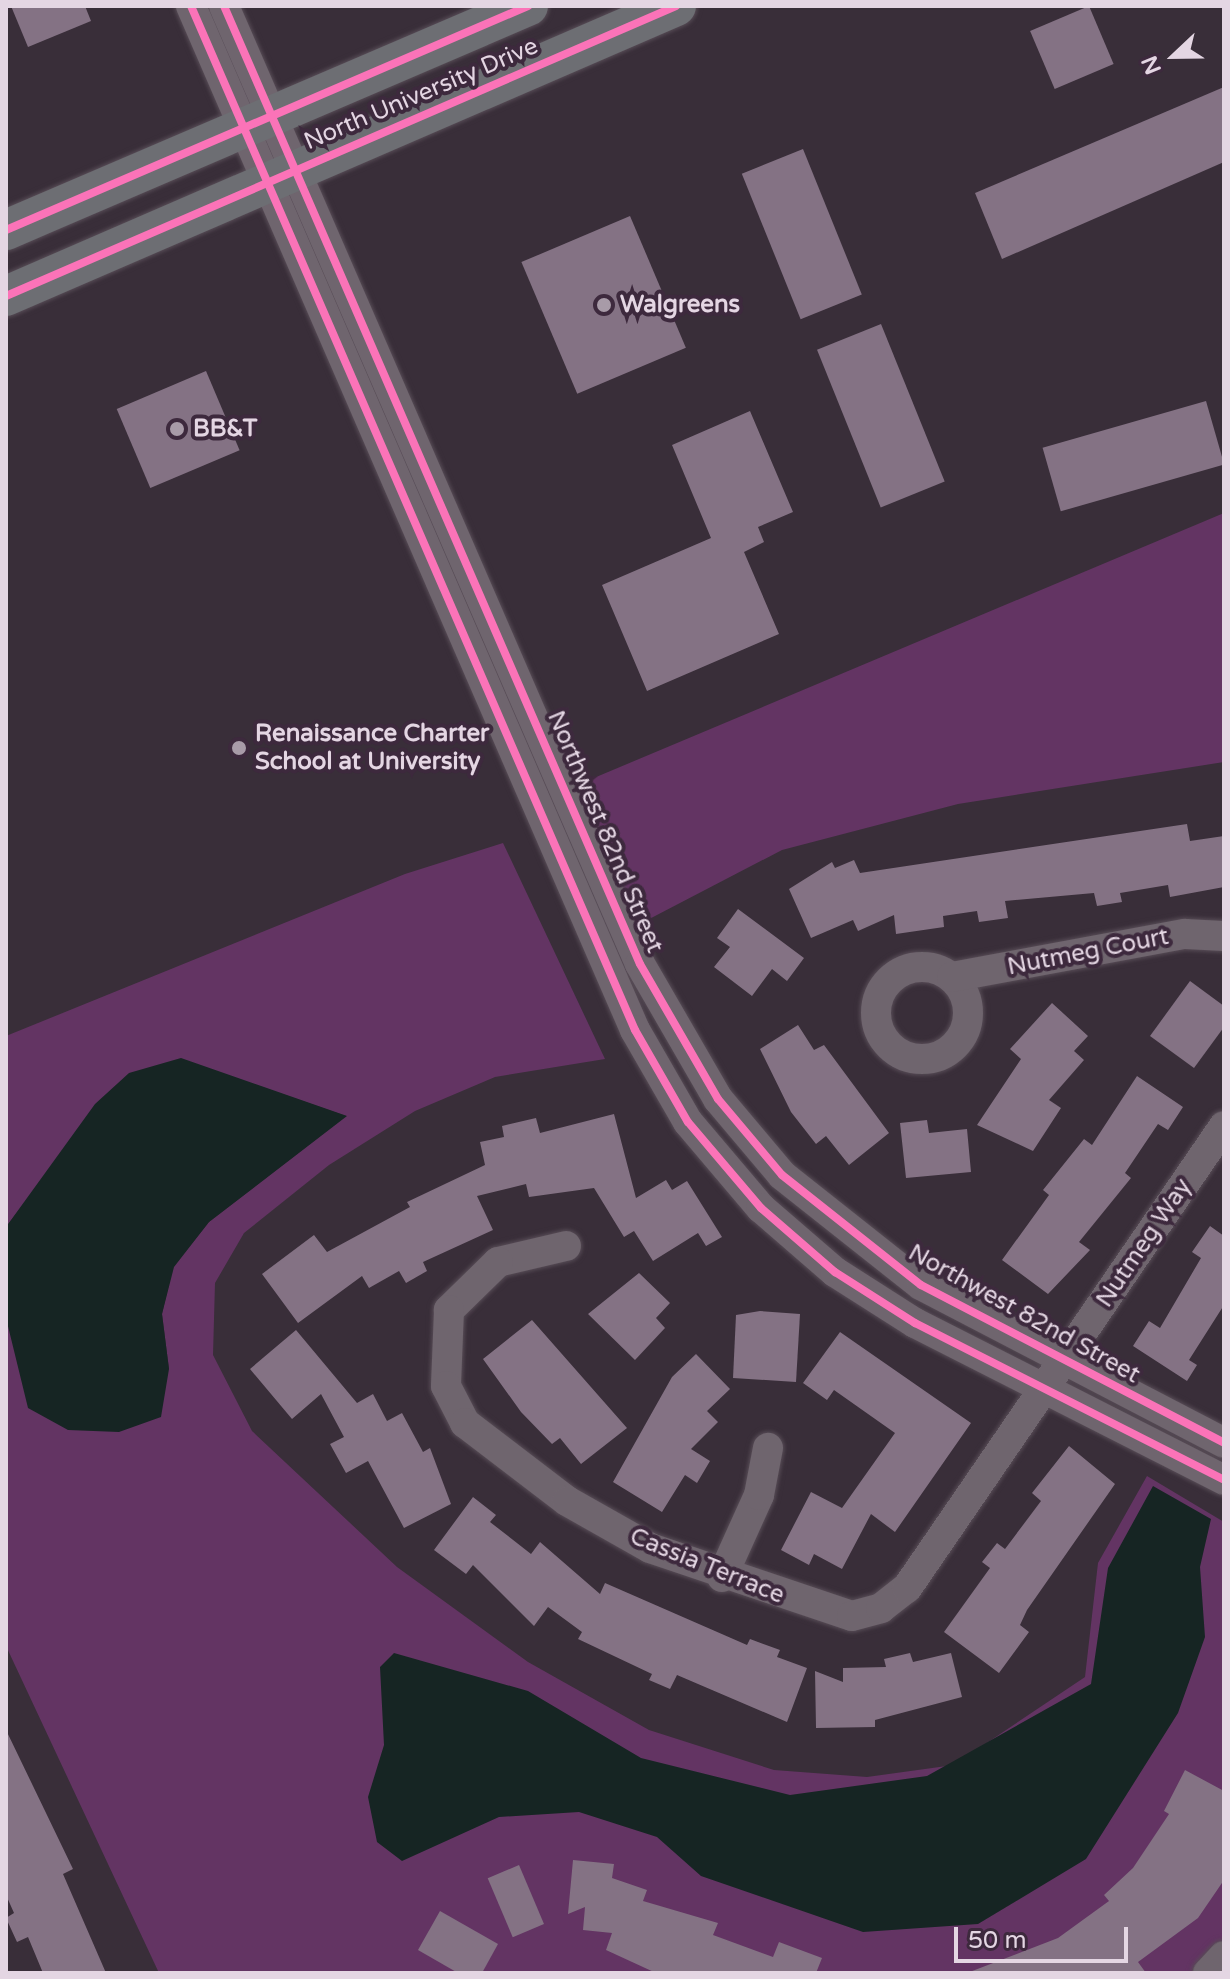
<!DOCTYPE html>
<style>
body{margin:0}
#map{position:relative;width:1230px;height:1979px;overflow:hidden;background:#392e39;font-family:"Varela Round",sans-serif}
div>[style]{position:absolute}
.green>*{inset:0;background:#633463}
.water>*{inset:0;background:#162523}
.building>*{inset:0;background:#847284;transform-origin:0 0}
.roads{filter:drop-shadow(0 0 2px #574c56) drop-shadow(0 0 2px #574c56)}
.minor>*{height:30px;margin:-15px;padding:0 15px;transform-origin:15px;border-radius:15px;background:#6f656e}
.minor>.ring{margin:-15px;padding:0;box-sizing:content-box;background:none;border:30px solid #6f656e;border-radius:50%}
.major>*{height:40px;margin:-20px;padding:0 20px;transform-origin:20px;border-radius:20px;background:#6d6e73}
.cycleway>*{height:8px;margin:-4px;padding:0 4px;transform-origin:4px;border-radius:4px;background:#fb73b8}
.dots>*{width:22px;height:22px;translate:-50% -50%;box-sizing:border-box;border:4px solid #3d293d;border-radius:50%}
span{translate:-50% -50%;white-space:nowrap;text-align:center;line-height:1.15;-webkit-text-stroke:8px #3d293d;paint-order:stroke}
.street-label{font-size:24px;color:#e4d6e3}
.poi-label{font-size:24px;color:#e4d6e3;font-weight:700}
.left{translate:0 -50%;text-align:left}
.frame{position:absolute;inset:0;border:8px solid #e4d6e3;pointer-events:none}
.north{position:absolute;left:1134px;top:16px;width:80px;height:80px;-webkit-text-stroke:6px #3d293d;paint-order:stroke;rotate:248deg;font-size:22px;font-weight:700;line-height:32px;text-align:center;color:#e4d6e3}
.north::after{content:'';display:block;margin:auto;width:28px;height:36px;background:#e4d6e3;clip-path:polygon(50% 0,100% 100%,50% 72%,0 100%)}
.scale{position:absolute;left:954px;top:1927px;width:174px;height:36px;box-sizing:border-box;border:4px solid #e4d6e3;border-top:0;padding-left:10px;font-size:24px;line-height:28px;white-space:nowrap;color:#e4d6e3;-webkit-text-stroke:6px #3d293d;paint-order:stroke}
</style>
<div id="map">
<div class="green">
<i style="clip-path:polygon(1224px 513px,1224px 762px,958px 804px,782px 850px,632px 928px,570px 788px)"></i>
<i style="clip-path:polygon(503px 843px,605px 1059px,495px 1077px,415px 1111px,329px 1165px,244px 1233px,215px 1283px,213px 1355px,252px 1431px,397px 1567px,528px 1662px,649px 1730px,774px 1770px,867px 1777px,954px 1765px,1085px 1677px,1098px 1563px,1147px 1476px,1224px 1522px,1224px 1973px,159px 1973px,6px 1646px,6px 1318px,13px 1340px,169px 1369px,162px 1314px,173px 1267px,209px 1222px,346px 1116px,253px 1084px,65px 1149px,6px 1227px,6px 1036px,405px 874px)"></i>
</div>
<div class="water">
<i style="clip-path:polygon(181px 1058px,347px 1116px,209px 1222px,174px 1267px,162px 1314px,169px 1369px,161px 1417px,119px 1432px,68px 1430px,28px 1408px,6px 1318px,6px 1227px,95px 1104px,129px 1073px)"></i>
<i style="clip-path:polygon(1153px 1486px,1211px 1519px,1200px 1567px,1205px 1637px,1178px 1713px,1086px 1859px,978px 1924px,863px 1932px,701px 1876px,657px 1837px,579px 1812px,499px 1817px,402px 1861px,377px 1842px,368px 1797px,384px 1745px,380px 1667px,394px 1653px,528px 1691px,641px 1758px,790px 1795px,927px 1776px,1091px 1684px,1108px 1568px)"></i>
</div>
<div class="building">
<i style="clip-path:polygon(11px 6px,85px 6px,91px 21px,28px 47px)"></i>
<i style="left:1089px;top:6px;width:63px;height:64px;rotate:67deg"></i>
<i style="clip-path:polygon(1224px 87px,1224px 162px,1002px 259px,975px 193px)"></i>
<i style="left:803px;top:149px;width:157px;height:66px;rotate:68deg"></i>
<i style="left:630px;top:216px;width:143px;height:118px;rotate:67deg"></i>
<i style="left:881px;top:324px;width:170px;height:69px;rotate:68deg"></i>
<i style="left:206px;top:371px;width:86px;height:97px;rotate:67deg"></i>
<i style="left:1206px;top:401px;width:66px;height:170px;rotate:74deg"></i>
<i style="clip-path:polygon(750px 411px,793px 512px,758px 527px,764px 542px,744px 552px,779px 634px,647px 691px,602px 585px,711px 538px,672px 445px)"></i>
<i style="clip-path:polygon(1187px 824px,1190px 841px,1224px 836px,1224px 887px,1170px 897px,1168px 885px,1120px 893px,1122px 902px,1097px 906px,1094px 893px,1005px 901px,1008px 918px,979px 922px,977px 911px,943px 916px,944px 927px,896px 934px,894px 915px,858px 931px,853px 920px,811px 938px,789px 889px,832px 862px,835px 868px,854px 860px,860px 873px)"></i>
<i style="clip-path:polygon(738px 909px,804px 958px,787px 981px,772px 969px,752px 996px,714px 967px,730px 947px,717px 938px)"></i>
<i style="clip-path:polygon(1190px 981px,1224px 1006px,1224px 1027px,1194px 1068px,1150px 1036px)"></i>
<i style="clip-path:polygon(1052px 1003px,1088px 1036px,1074px 1051px,1084px 1060px,1049px 1100px,1061px 1108px,1033px 1151px,977px 1125px,1021px 1059px,1010px 1049px)"></i>
<i style="clip-path:polygon(798px 1025px,814px 1050px,824px 1045px,889px 1133px,849px 1165px,826px 1136px,816px 1144px,791px 1112px,760px 1049px)"></i>
<i style="clip-path:polygon(1137px 1076px,1183px 1107px,1168px 1130px,1158px 1124px,1125px 1173px,1131px 1178px,1079px 1242px,1090px 1250px,1048px 1294px,1002px 1260px,1049px 1195px,1043px 1190px,1084px 1139px,1092px 1145px)"></i>
<i style="clip-path:polygon(614px 1114px,636px 1198px,666px 1180px,672px 1190px,687px 1181px,722px 1237px,706px 1246px,698px 1233px,653px 1261px,634px 1231px,624px 1237px,594px 1188px,529px 1197px,526px 1184px,477px 1196px,493px 1230px,423px 1262px,427px 1271px,406px 1283px,399px 1271px,369px 1288px,362px 1276px,298px 1323px,262px 1274px,314px 1235px,327px 1252px,410px 1207px,407px 1202px,485px 1165px,480px 1142px,504px 1137px,502px 1126px,536px 1118px,540px 1133px)"></i>
<i style="clip-path:polygon(927px 1120px,929px 1133px,967px 1129px,971px 1172px,906px 1178px,900px 1123px)"></i>
<i style="clip-path:polygon(1210px 1226px,1224px 1236px,1224px 1305px,1189px 1360px,1197px 1365px,1187px 1381px,1133px 1346px,1149px 1321px,1160px 1328px,1201px 1258px,1192px 1252px)"></i>
<i style="clip-path:polygon(639px 1273px,670px 1303px,656px 1318px,665px 1328px,635px 1360px,588px 1314px)"></i>
<i style="clip-path:polygon(760px 1311px,800px 1314px,796px 1382px,733px 1378px,736px 1315px)"></i>
<i style="clip-path:polygon(532px 1320px,627px 1428px,581px 1464px,560px 1438px,552px 1444px,521px 1412px,483px 1359px)"></i>
<i style="clip-path:polygon(296px 1330px,357px 1403px,373px 1394px,387px 1421px,402px 1413px,423px 1452px,430px 1448px,451px 1504px,404px 1528px,368px 1461px,346px 1473px,330px 1444px,344px 1437px,321px 1394px,292px 1419px,250px 1369px)"></i>
<i style="clip-path:polygon(840px 1332px,971px 1423px,895px 1532px,871px 1514px,842px 1569px,814px 1554px,809px 1565px,781px 1550px,811px 1492px,842px 1508px,895px 1433px,834px 1390px,827px 1400px,803px 1383px)"></i>
<i style="clip-path:polygon(696px 1354px,730px 1389px,707px 1411px,718px 1422px,691px 1449px,710px 1461px,697px 1483px,685px 1475px,662px 1512px,613px 1482px,672px 1377px)"></i>
<i style="clip-path:polygon(1069px 1446px,1115px 1484px,1027px 1610px,1020px 1625px,1029px 1632px,999px 1673px,944px 1632px,990px 1568px,982px 1562px,997px 1543px,1005px 1549px,1041px 1501px,1032px 1493px)"></i>
<i style="clip-path:polygon(473px 1497px,496px 1515px,490px 1522px,531px 1554px,540px 1542px,600px 1594px,605px 1583px,747px 1645px,750px 1639px,780px 1650px,777px 1657px,807px 1668px,787px 1722px,677px 1675px,670px 1689px,649px 1680px,652px 1674px,578px 1639px,582px 1632px,548px 1607px,534px 1626px,473px 1565px,466px 1574px,434px 1550px)"></i>
<i style="clip-path:polygon(910px 1653px,913px 1662px,951px 1653px,962px 1697px,875px 1720px,875px 1727px,816px 1728px,815px 1671px,843px 1682px,843px 1668px,886px 1667px,884px 1659px)"></i>
<i style="clip-path:polygon(6px 1730px,73px 1869px,63px 1874px,106px 1973px,43px 1973px,28px 1937px,17px 1942px,6px 1918px,14px 1913px,6px 1895px)"></i>
<i style="clip-path:polygon(1185px 1770px,1224px 1791px,1224px 1880px,1198px 1918px,1138px 1962px,1146px 1973px,967px 1973px,1058px 1938px,1109px 1901px,1104px 1895px,1133px 1868px,1169px 1814px,1164px 1811px)"></i>
<i style="clip-path:polygon(573px 1860px,614px 1864px,612px 1878px,647px 1890px,643px 1901px,718px 1923px,713px 1935px,773px 1957px,779px 1942px,822px 1958px,816px 1973px,656px 1973px,606px 1950px,612px 1933px,583px 1930px,585px 1907px,568px 1914px)"></i>
<i style="left:519px;top:1865px;width:64px;height:34px;rotate:67deg"></i>
<i style="clip-path:polygon(440px 1911px,498px 1944px,482px 1973px,458px 1973px,418px 1950px)"></i>
</div>
<div class="roads">
<div class="minor">
<i style="left:191px;top:6px;width:1116px;rotate:66.56deg"></i>
<i style="left:635px;top:1030px;width:106px;rotate:60.1deg"></i>
<i style="left:688px;top:1122px;width:113px;rotate:49.7deg"></i>
<i style="left:761px;top:1208px;width:98px;rotate:40.9deg"></i>
<i style="left:835px;top:1272px;width:95px;rotate:32.5deg"></i>
<i style="left:915px;top:1323px;width:347px;rotate:26.9deg"></i>
<i style="left:224px;top:6px;width:1044px;rotate:66.53deg"></i>
<i style="left:640px;top:964px;width:156px;rotate:60deg"></i>
<i style="left:718px;top:1099px;width:99px;rotate:49.9deg"></i>
<i style="left:782px;top:1175px;width:177px;rotate:38.4deg"></i>
<i style="left:921px;top:1285px;width:342px;rotate:27.5deg"></i>
<i class="ring" style="left:876px;top:967px;width:62px;height:62px"></i>
<i style="left:952px;top:977px;width:237px;rotate:-10.5deg"></i>
<i style="left:1185px;top:934px;width:39px;rotate:3deg"></i>
<i style="left:566px;top:1246px;width:70px;rotate:166.8deg"></i>
<i style="left:498px;top:1262px;width:69px;rotate:135.6deg"></i>
<i style="left:449px;top:1310px;width:76px;rotate:92.3deg"></i>
<i style="left:446px;top:1386px;width:42px;rotate:62.8deg"></i>
<i style="left:465px;top:1423px;width:128px;rotate:37.4deg"></i>
<i style="left:567px;top:1501px;width:95px;rotate:29.5deg"></i>
<i style="left:650px;top:1548px;width:213px;rotate:18.6deg"></i>
<i style="left:852px;top:1616px;width:30px;rotate:-15deg"></i>
<i style="left:881px;top:1608px;width:33px;rotate:-38deg"></i>
<i style="left:907px;top:1588px;width:560px;rotate:-55.54deg"></i>
<i style="left:722px;top:1577px;width:90px;rotate:-65.7deg"></i>
<i style="left:759px;top:1495px;width:48px;rotate:-79.2deg"></i>
<i style="left:1208px;top:1973px;width:23px;rotate:-47deg"></i>
</div>
<div class="major">
<i style="left:6px;top:230px;width:568px;rotate:-23.23deg"></i>
<i style="left:6px;top:296px;width:730px;rotate:-23.4deg"></i>
</div>
</div>
<div class="cycleway">
<i style="left:191px;top:6px;width:1116px;rotate:66.56deg"></i>
<i style="left:635px;top:1030px;width:106px;rotate:60.1deg"></i>
<i style="left:688px;top:1122px;width:113px;rotate:49.7deg"></i>
<i style="left:761px;top:1208px;width:98px;rotate:40.9deg"></i>
<i style="left:835px;top:1272px;width:95px;rotate:32.5deg"></i>
<i style="left:915px;top:1323px;width:347px;rotate:26.9deg"></i>
<i style="left:224px;top:6px;width:1044px;rotate:66.53deg"></i>
<i style="left:640px;top:964px;width:156px;rotate:60deg"></i>
<i style="left:718px;top:1099px;width:99px;rotate:49.9deg"></i>
<i style="left:782px;top:1175px;width:177px;rotate:38.4deg"></i>
<i style="left:921px;top:1285px;width:342px;rotate:27.5deg"></i>
<i style="left:6px;top:230px;width:568px;rotate:-23.23deg"></i>
<i style="left:6px;top:296px;width:730px;rotate:-23.4deg"></i>
</div>
<div class="dots">
<i style="left:604px;top:305px;background:#a89ba8"></i>
<i style="left:177px;top:429px;background:#a89ba8"></i>
<i style="left:239px;top:748px;background:#a89ba8"></i>
</div>
<div class="street-label">
<span style="left:421px;top:94px;rotate:-23deg">North University Drive</span>
<span style="left:605px;top:832px;rotate:67deg">Northwest 82nd Street</span>
<span style="left:1088px;top:952px;rotate:-11deg">Nutmeg Court</span>
<span style="left:1144px;top:1243px;rotate:-56deg">Nutmeg Way</span>
<span style="left:1024px;top:1314px;rotate:29deg">Northwest 82nd Street</span>
<span style="left:707px;top:1566px;rotate:22deg">Cassia Terrace</span>
</div>
<div class="poi-label">
<span class="left" style="left:620px;top:305px">Walgreens</span>
<span class="left" style="left:193px;top:429px">BB&amp;T</span>
<span class="left" style="left:255px;top:748px">Renaissance Charter<br>School at University</span>
</div>
<div class="frame"></div>
<div class="north">N</div>
<div class="scale">50 m</div>
</div>
